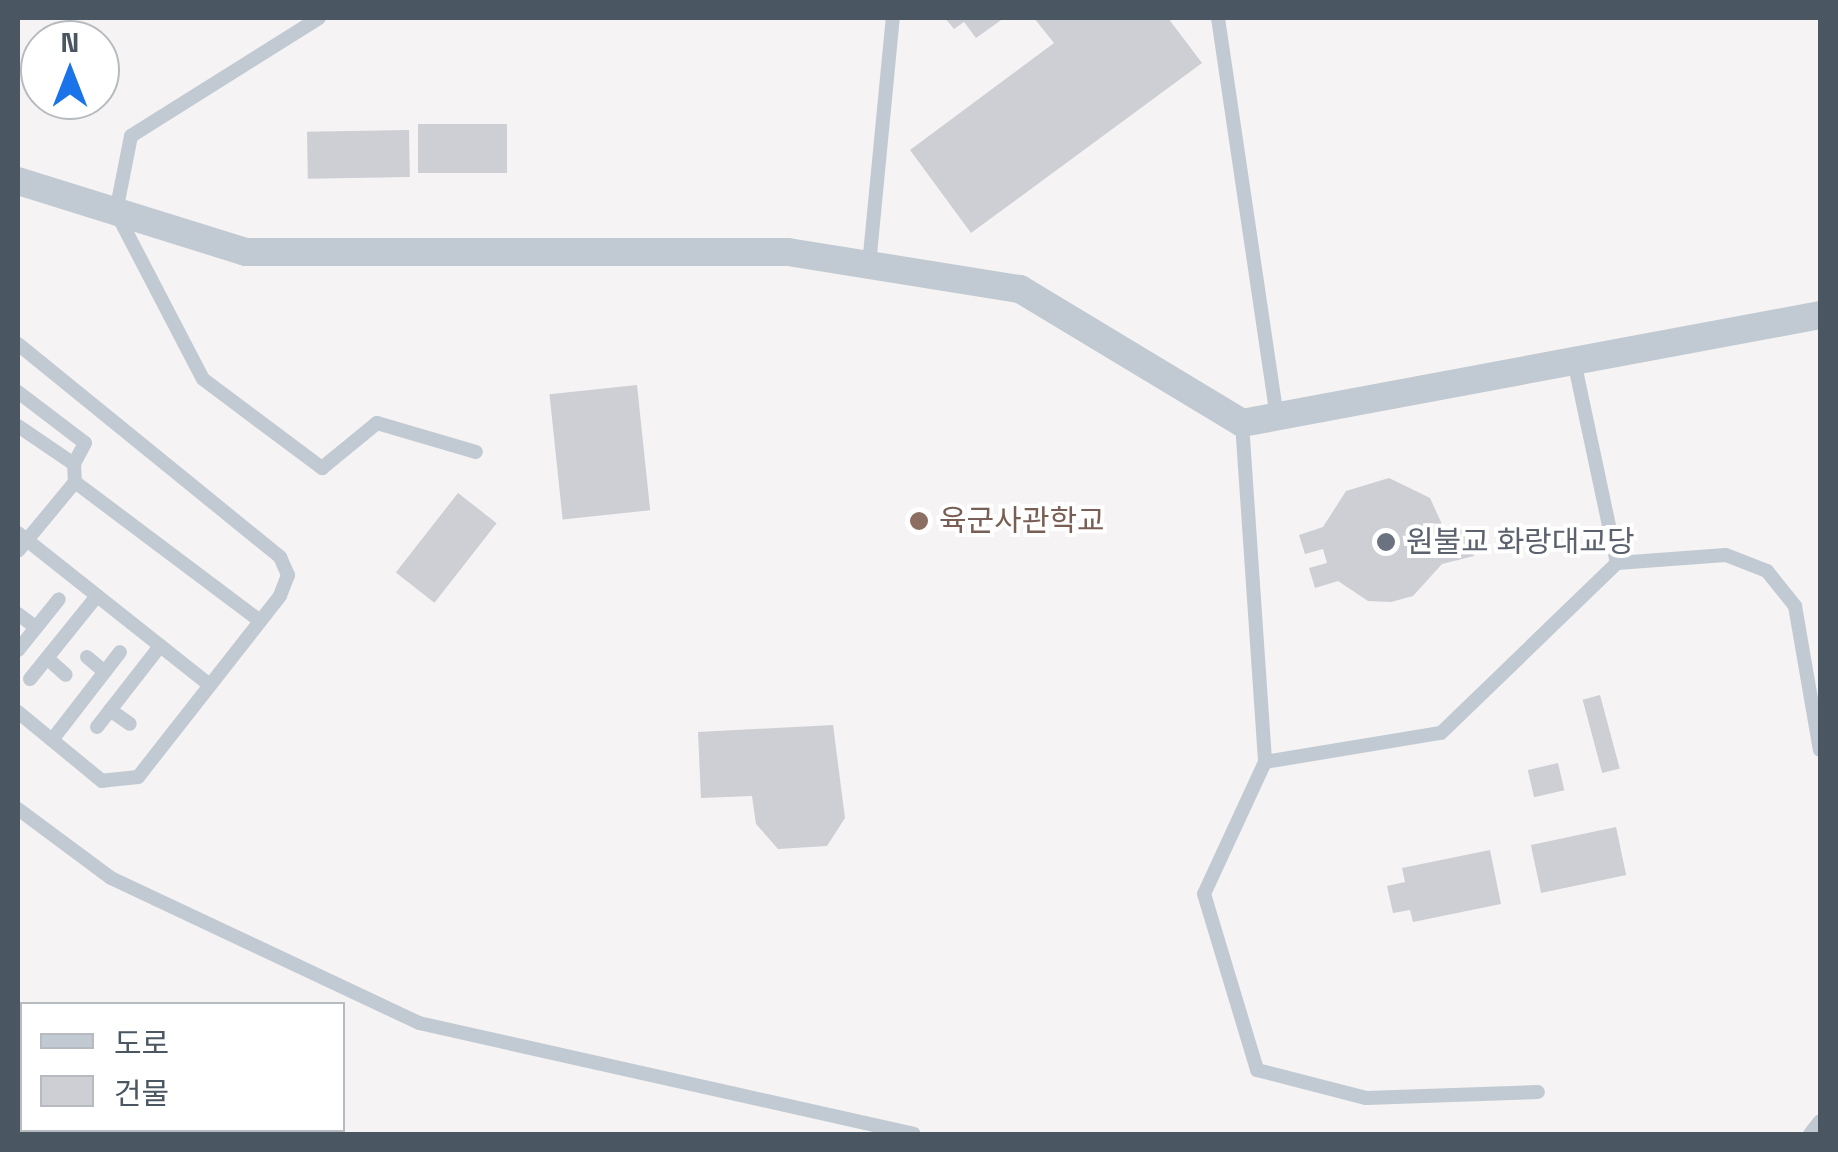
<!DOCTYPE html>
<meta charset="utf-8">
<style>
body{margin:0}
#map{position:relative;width:1838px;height:1152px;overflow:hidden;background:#f5f3f3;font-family:"Space Grotesk","Noto Sans KR",sans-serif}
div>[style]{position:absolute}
.stream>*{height:10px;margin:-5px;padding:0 5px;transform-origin:5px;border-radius:5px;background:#90daee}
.building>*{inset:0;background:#cdcfd5;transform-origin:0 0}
.path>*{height:6px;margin-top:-3px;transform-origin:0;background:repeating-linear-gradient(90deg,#7ad0a6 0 8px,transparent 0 13px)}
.service>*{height:14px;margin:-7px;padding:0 7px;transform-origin:7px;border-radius:7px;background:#c1cad2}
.minor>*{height:28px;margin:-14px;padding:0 14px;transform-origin:14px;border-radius:14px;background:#c1cad2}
.dots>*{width:28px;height:28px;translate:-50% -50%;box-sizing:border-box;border:5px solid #fff;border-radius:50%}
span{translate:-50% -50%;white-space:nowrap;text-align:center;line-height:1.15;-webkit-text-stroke:8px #fff;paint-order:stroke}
.education-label{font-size:30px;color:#785e54}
.left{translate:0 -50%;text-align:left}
.worship-label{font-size:30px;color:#5b616d}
.frame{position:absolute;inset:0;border:20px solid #4a5661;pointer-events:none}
.legend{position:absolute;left:20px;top:1002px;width:325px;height:130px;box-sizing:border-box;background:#fff;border:2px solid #b7bbc0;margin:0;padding:12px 18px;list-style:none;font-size:30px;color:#4a5661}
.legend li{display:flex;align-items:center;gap:20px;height:50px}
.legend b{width:50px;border:2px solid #b7bbc0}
.north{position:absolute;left:20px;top:20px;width:100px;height:100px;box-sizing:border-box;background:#fff;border:2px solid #b7bbc0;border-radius:50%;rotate:0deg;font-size:28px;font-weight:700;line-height:40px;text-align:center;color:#4a5661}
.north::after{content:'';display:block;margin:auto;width:35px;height:45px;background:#1a73e8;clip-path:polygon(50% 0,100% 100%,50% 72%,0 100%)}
</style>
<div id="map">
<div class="stream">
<i style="left:18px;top:1069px;width:5px;rotate:37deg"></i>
<i style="left:119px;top:1130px;width:10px;rotate:24deg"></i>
</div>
<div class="building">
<i style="clip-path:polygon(945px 18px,1004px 18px,976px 38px,964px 22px,954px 29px)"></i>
<i style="clip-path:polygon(1034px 18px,1168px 18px,1202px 63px,971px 233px,910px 150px,1054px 43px)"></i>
<i style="left:418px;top:124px;width:89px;height:49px"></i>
<i style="left:409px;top:130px;width:47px;height:102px;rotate:89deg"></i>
<i style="left:637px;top:385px;width:126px;height:88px;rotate:84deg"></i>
<i style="clip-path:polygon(1389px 478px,1430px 498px,1446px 533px,1467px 528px,1474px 556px,1442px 564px,1413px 596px,1391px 602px,1368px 601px,1338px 581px,1315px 588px,1309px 568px,1327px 563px,1323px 549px,1305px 554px,1299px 535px,1323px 527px,1346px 491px)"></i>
<i style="left:458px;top:493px;width:49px;height:101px;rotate:38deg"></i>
<i style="left:1600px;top:695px;width:76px;height:18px;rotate:75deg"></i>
<i style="clip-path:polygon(833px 725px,845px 818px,827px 846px,778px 849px,756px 824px,752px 796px,701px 798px,698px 732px)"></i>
<i style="left:1558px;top:763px;width:28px;height:31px;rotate:77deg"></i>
<i style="left:1616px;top:827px;width:49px;height:87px;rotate:78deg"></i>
<i style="clip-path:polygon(1490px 850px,1501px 904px,1413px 922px,1410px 910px,1393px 913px,1387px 886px,1405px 882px,1402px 868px)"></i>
</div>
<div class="path">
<i style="left:18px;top:1098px;width:5px;rotate:37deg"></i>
<i style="left:68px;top:1130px;width:9px;rotate:27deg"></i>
</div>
<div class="service">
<i style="left:319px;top:18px;width:222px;rotate:147.9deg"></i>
<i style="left:131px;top:136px;width:77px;rotate:101.2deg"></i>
<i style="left:116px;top:212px;width:188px;rotate:62.5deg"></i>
<i style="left:203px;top:379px;width:149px;rotate:36.8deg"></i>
<i style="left:322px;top:468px;width:71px;rotate:-39.3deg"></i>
<i style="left:377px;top:423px;width:103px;rotate:16.3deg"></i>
<i style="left:1218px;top:18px;width:402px;rotate:81.6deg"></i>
<i style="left:869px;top:265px;width:248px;rotate:-84.5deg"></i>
<i style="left:18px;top:344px;width:338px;rotate:39.1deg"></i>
<i style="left:280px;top:557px;width:20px;rotate:66deg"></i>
<i style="left:288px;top:575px;width:22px;rotate:111deg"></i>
<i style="left:280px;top:596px;width:230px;rotate:128.1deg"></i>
<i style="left:138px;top:777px;width:36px;rotate:174deg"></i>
<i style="left:102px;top:781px;width:109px;rotate:-140.6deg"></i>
<i style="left:1574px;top:361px;width:207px;rotate:78deg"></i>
<i style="left:1617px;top:563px;width:109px;rotate:-4.2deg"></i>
<i style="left:1726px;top:555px;width:44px;rotate:21.3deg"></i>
<i style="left:1767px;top:571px;width:45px;rotate:51.3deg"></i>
<i style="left:1795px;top:606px;width:146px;rotate:80.2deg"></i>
<i style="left:18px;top:392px;width:84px;rotate:37.3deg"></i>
<i style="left:85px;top:443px;width:24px;rotate:118deg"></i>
<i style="left:1242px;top:423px;width:340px;rotate:86.1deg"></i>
<i style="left:1265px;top:762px;width:145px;rotate:114.8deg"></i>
<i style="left:1204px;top:894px;width:184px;rotate:73.2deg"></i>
<i style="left:1257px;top:1070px;width:113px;rotate:14.4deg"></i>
<i style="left:1366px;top:1098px;width:172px;rotate:-2deg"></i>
<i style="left:18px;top:426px;width:68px;rotate:34.2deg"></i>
<i style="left:74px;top:464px;width:18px;rotate:87deg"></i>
<i style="left:75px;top:482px;width:89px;rotate:129.6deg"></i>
<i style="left:75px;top:482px;width:231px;rotate:36.9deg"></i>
<i style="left:18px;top:533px;width:245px;rotate:38.4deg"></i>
<i style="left:18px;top:614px;width:21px;rotate:37deg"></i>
<i style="left:18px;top:650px;width:65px;rotate:-51.2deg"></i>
<i style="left:87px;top:657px;width:23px;rotate:40deg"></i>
<i style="left:47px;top:658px;width:25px;rotate:42deg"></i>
<i style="left:30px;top:679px;width:107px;rotate:-51.1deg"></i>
<i style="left:110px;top:710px;width:24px;rotate:35deg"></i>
<i style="left:97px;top:727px;width:103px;rotate:-52.1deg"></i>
<i style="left:52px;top:740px;width:111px;rotate:-52.3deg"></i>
<i style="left:1265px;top:762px;width:178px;rotate:-9.4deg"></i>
<i style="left:1441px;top:733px;width:245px;rotate:-44deg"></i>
<i style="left:18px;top:809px;width:116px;rotate:36.6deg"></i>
<i style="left:111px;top:878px;width:340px;rotate:25.2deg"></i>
<i style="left:419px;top:1023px;width:507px;rotate:12.64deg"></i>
<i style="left:1810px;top:1134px;width:16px;rotate:-52deg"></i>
</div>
<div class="minor">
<i style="left:18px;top:181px;width:239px;rotate:17.3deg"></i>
<i style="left:246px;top:252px;width:542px"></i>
<i style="left:788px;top:252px;width:235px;rotate:9.1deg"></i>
<i style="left:1020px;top:289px;width:259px;rotate:31.1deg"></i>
<i style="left:1242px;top:423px;width:588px;rotate:-10.58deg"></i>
</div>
<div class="dots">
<i style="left:919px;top:521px;background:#8d6e63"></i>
<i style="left:1386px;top:542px;background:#6b7280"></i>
</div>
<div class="education-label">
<span class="left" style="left:939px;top:521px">육군사관학교</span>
</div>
<div class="worship-label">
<span class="left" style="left:1406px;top:542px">원불교 화랑대교당</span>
</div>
<div class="frame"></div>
<ul class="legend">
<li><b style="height:12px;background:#c1cad2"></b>도로</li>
<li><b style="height:28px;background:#cdcfd5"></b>건물</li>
</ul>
<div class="north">N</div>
</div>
